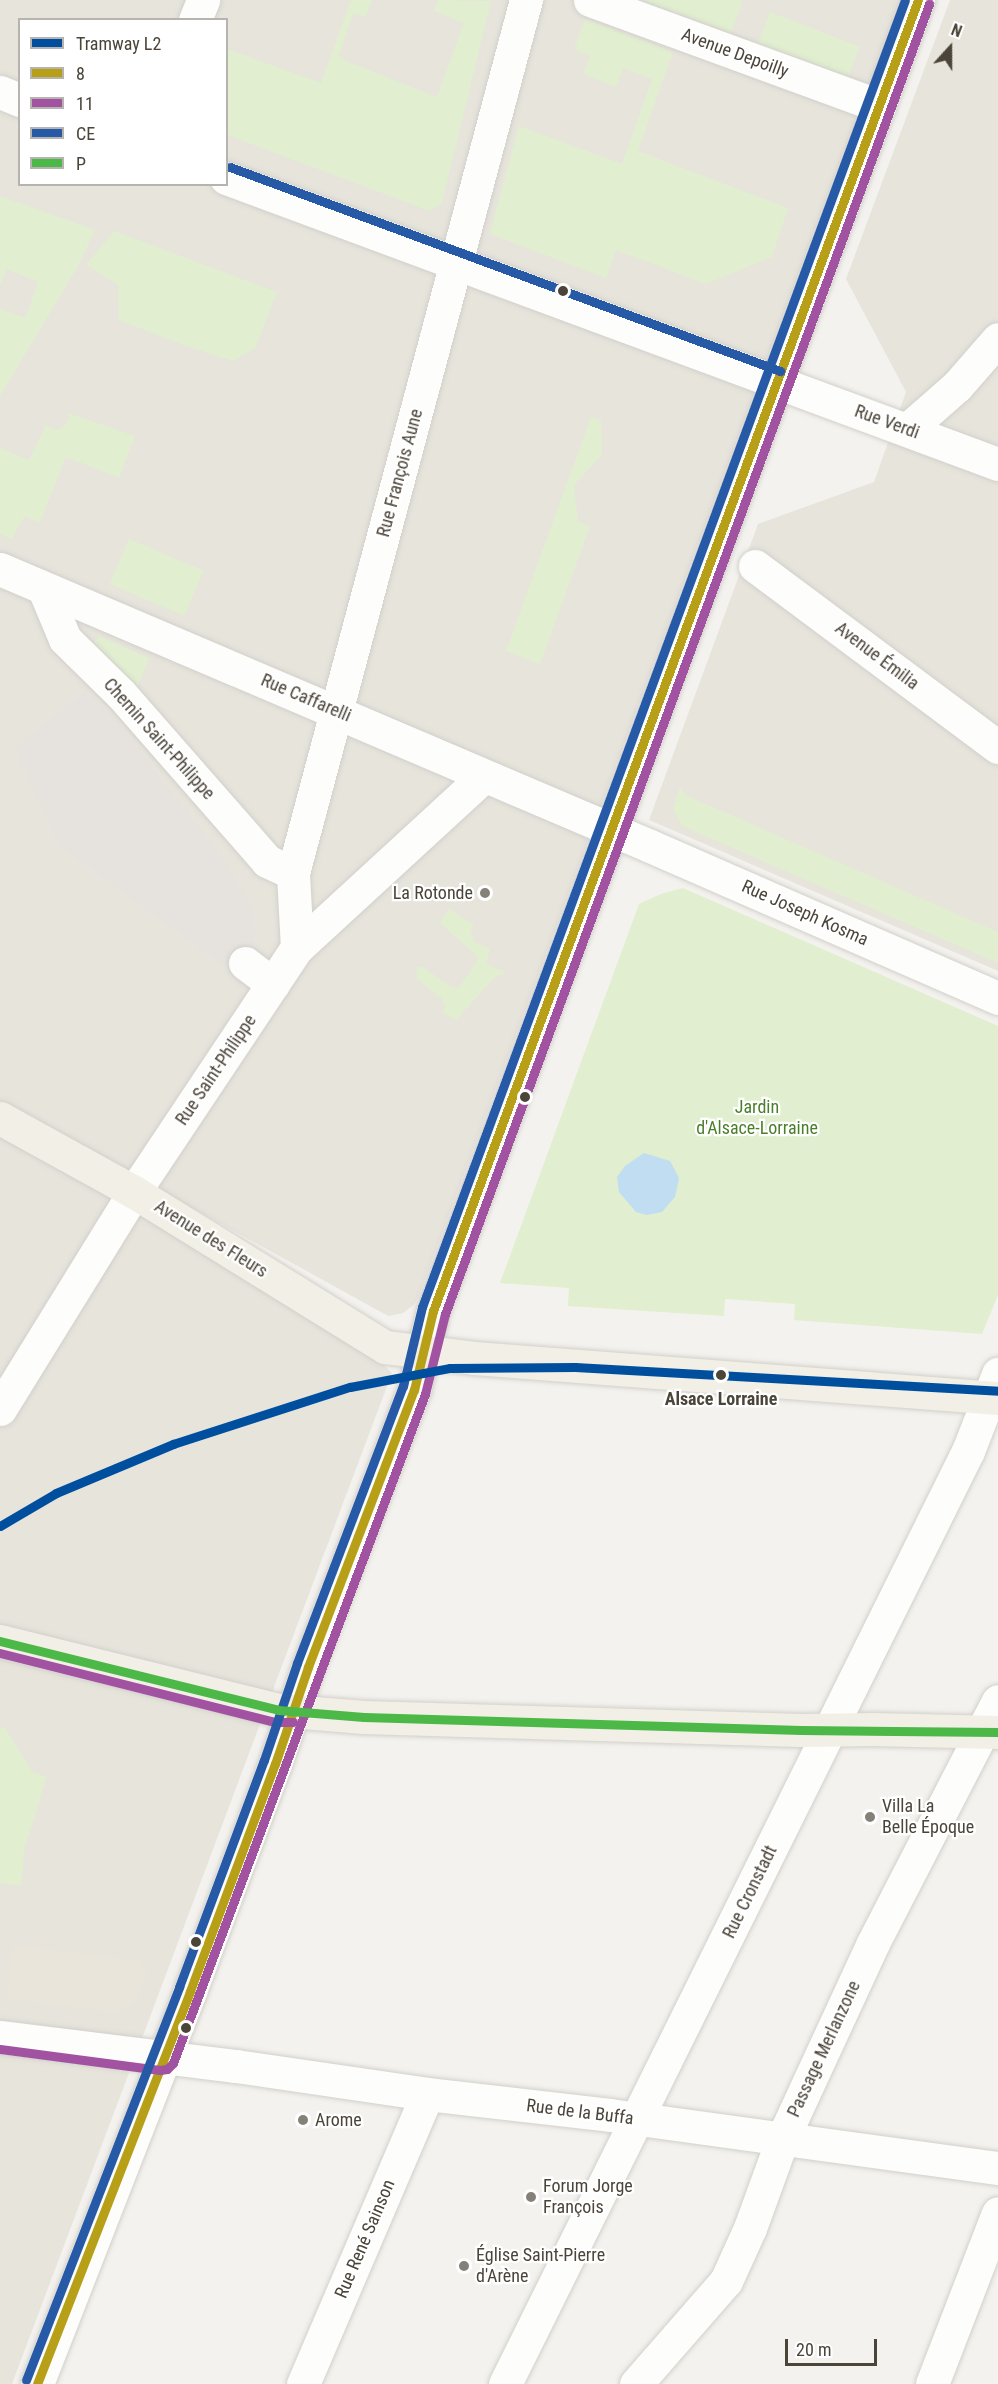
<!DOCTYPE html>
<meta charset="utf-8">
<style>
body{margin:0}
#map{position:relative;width:998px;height:2384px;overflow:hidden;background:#f4f2ee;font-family:"Roboto Condensed",sans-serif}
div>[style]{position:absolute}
.residential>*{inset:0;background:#e7e4dc}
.education>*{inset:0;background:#eae5da}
.green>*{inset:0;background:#e1eecf;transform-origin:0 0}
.parking>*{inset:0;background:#e6e3df}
.water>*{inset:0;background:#c0ddf1}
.roads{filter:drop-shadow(0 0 2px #d2d0cb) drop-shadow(0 0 2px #d2d0cb)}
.minor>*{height:33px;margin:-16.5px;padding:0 16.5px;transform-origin:16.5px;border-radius:16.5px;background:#fdfdfc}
.major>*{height:33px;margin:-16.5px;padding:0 16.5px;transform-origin:16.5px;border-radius:16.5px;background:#f2efe6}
.bus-1>*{height:9px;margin:-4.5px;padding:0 4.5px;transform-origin:4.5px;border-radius:4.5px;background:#b7a017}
.bus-2>*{height:9px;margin:-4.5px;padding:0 4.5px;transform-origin:4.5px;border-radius:4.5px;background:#a153a1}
.bus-3>*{height:9px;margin:-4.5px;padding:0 4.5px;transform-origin:4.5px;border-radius:4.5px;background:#265aa6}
.bus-4>*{height:9px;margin:-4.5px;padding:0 4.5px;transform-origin:4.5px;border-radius:4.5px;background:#4cb847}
.tram-1>*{height:9px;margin:-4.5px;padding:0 4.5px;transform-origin:4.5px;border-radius:4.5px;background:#004f9f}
.dots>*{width:16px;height:16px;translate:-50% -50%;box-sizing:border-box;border:3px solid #fff;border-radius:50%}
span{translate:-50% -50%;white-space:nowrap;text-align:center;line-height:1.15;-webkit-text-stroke:4.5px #fff;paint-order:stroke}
.street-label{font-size:18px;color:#4b4439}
.poi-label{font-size:18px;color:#4b4439}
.right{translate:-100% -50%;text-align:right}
.left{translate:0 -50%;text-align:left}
.park-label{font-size:18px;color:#4a7f2a}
.stop-label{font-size:18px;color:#4b4439;font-weight:700}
.legend{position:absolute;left:18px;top:18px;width:210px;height:168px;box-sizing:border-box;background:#fff;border:2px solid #b7b4b0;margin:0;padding:8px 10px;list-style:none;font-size:18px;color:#4b4439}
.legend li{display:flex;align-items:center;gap:12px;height:30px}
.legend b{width:30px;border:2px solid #b7b4b0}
.north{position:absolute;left:920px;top:18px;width:60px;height:60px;-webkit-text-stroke:4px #fff;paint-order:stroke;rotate:21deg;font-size:16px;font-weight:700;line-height:24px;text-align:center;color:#4b4439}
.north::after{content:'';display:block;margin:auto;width:21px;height:27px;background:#4b4439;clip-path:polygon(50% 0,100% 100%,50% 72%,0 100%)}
.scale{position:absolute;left:785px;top:2339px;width:92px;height:27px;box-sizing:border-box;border:3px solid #4b4439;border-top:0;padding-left:8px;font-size:18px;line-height:21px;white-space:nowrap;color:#4b4439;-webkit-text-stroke:4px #fff;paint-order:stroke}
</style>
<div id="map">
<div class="residential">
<i style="clip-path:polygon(evenodd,0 0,900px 0,418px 1298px,414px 1305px,403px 1313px,389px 1316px,379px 1311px,0 1102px,0 0,20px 20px,226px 20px,226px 184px,20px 184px,20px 20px)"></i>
<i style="clip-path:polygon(950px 0,998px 0,998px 971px,649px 820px,758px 524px,874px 482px,906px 392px,846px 279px)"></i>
<i style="clip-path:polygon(0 1131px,199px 1241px,385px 1366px,392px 1373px,12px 2384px,0 2384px)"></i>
</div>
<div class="education">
<i style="clip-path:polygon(14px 1946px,139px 1961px,147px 1973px,134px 2003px,117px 2012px,7px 1999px)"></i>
</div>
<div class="green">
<i style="clip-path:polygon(351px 0,372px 0,365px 17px,353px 13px,339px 55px,348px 62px,437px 97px,464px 23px,434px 11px,438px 0,491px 1px,442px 203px,430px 211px,227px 135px,227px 49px,321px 83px)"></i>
<i style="clip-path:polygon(640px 0,740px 0,743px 1px,731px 33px)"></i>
<i style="left:770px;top:12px;width:96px;height:34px;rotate:21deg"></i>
<i style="clip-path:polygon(585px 19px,673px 52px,638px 151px,788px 208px,772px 257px,706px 284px,616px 250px,606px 278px,490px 234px,519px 126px,622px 164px,652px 79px,623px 68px,616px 87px,584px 74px,590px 56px,574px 49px)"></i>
<i style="clip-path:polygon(0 196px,95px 230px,78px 266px,0 396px,0 309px,26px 318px,38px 282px,7px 269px,0 286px)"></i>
<i style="clip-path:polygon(114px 231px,277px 292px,255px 348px,233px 361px,183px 345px,119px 320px,118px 285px,86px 265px)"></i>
<i style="clip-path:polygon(68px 413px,135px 436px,119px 478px,69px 458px,65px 459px,40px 522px,24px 517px,12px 539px,0 534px,0 448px,29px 460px,46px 425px,56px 430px,62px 429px,69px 420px)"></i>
<i style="clip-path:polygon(591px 417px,601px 420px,602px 455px,574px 485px,578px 522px,590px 526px,540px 664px,506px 651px)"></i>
<i style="left:129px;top:539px;width:81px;height:49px;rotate:23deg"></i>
<i style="clip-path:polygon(99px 636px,149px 658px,135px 693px,94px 647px,95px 641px)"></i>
<i style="clip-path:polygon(680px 787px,685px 795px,998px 932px,998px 963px,682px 826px,673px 808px)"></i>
<i style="clip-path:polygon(683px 888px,998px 1026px,998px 1295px,982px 1334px,794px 1320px,795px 1304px,725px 1299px,724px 1316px,568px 1306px,569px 1288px,500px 1283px,639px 904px,661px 894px)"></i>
<i style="clip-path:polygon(449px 909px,474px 925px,471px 931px,474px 941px,490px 949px,486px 964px,503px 971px,503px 975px,497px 975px,456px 1020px,442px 1012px,445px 1007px,442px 999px,417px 979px,416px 974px,418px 967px,423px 967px,451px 987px,459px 988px,477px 961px,476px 955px,440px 923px)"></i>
<i style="clip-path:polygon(0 1727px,5px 1728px,33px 1773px,47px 1776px,25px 1847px,21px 1886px,0 1883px)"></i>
</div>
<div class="parking">
<i style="clip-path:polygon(86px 691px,120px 725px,221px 856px,252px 906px,256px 929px,254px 941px,238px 976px,59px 846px,14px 748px)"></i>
</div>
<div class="water">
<i style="clip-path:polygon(644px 1153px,670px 1161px,679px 1178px,675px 1197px,662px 1212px,647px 1215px,636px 1212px,619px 1192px,617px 1177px,625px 1166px)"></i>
</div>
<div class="roads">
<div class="minor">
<i style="left:590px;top:0;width:308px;rotate:20.1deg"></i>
<i style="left:195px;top:20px;width:22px;rotate:-68deg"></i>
<i style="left:0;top:92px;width:22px;rotate:22deg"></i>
<i style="left:226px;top:178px;width:823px;rotate:20.33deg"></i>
<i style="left:908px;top:429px;width:65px;rotate:-41.3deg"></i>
<i style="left:957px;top:386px;width:62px;rotate:-48.9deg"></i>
<i style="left:755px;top:566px;width:303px;rotate:36.7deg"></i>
<i style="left:0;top:569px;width:707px;rotate:23.08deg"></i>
<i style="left:650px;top:846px;width:380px;rotate:23.6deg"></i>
<i style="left:44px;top:589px;width:54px;rotate:67.2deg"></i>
<i style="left:65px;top:639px;width:78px;rotate:44.5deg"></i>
<i style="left:121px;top:694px;width:222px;rotate:48.8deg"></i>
<i style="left:267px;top:861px;width:29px;rotate:25deg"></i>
<i style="left:297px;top:948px;width:75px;rotate:-93.1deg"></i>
<i style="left:293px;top:873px;width:904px;rotate:-75.06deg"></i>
<i style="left:245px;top:963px;width:35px;rotate:37deg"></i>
<i style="left:0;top:1409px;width:255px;rotate:-58.3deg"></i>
<i style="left:134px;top:1192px;width:293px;rotate:-56.3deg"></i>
<i style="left:297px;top:948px;width:254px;rotate:-42.6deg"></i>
<i style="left:0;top:2037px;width:238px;rotate:7deg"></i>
<i style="left:236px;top:2066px;width:193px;rotate:8.3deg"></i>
<i style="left:427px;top:2094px;width:184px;rotate:6.5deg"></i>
<i style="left:610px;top:2115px;width:392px;rotate:7.8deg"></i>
<i style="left:37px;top:2384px;width:422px;rotate:-68.7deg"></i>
<i style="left:190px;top:1991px;width:242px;rotate:-69.5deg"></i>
<i style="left:275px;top:1764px;width:102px;rotate:-71.2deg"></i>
<i style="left:308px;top:1667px;width:297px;rotate:-69.1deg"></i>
<i style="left:414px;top:1390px;width:81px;rotate:-76.5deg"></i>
<i style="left:433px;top:1311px;width:1398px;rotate:-69.7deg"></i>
<i style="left:303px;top:2384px;width:315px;rotate:-66.8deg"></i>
<i style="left:505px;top:2384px;width:1042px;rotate:-63.61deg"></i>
<i style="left:968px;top:1451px;width:83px;rotate:-68.7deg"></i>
<i style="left:636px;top:2384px;width:137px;rotate:-48.9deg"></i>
<i style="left:726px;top:2281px;width:58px;rotate:-65.6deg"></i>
<i style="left:750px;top:2228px;width:94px;rotate:-70deg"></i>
<i style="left:782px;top:2140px;width:217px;rotate:-65.2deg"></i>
<i style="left:873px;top:1943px;width:272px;rotate:-62.7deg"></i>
<i style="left:932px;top:2384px;width:183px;rotate:-68.9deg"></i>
</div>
<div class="major">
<i style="left:0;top:1118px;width:153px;rotate:28.9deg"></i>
<i style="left:134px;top:1192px;width:295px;rotate:31.7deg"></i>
<i style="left:385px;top:1347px;width:90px;rotate:7deg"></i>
<i style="left:474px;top:1358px;width:526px;rotate:4.37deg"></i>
<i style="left:0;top:1641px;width:286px;rotate:13.9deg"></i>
<i style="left:278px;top:1710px;width:86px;rotate:4.7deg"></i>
<i style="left:364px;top:1717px;width:437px;rotate:1.7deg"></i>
<i style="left:801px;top:1730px;width:72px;rotate:-0.8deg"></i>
<i style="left:873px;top:1729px;width:125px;rotate:1.4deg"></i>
</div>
</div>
<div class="bus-1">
<i style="left:37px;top:2384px;width:422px;rotate:-68.7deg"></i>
<i style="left:190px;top:1991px;width:242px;rotate:-69.5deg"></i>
<i style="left:275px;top:1764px;width:102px;rotate:-71.2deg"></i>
<i style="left:308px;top:1667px;width:297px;rotate:-69.1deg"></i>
<i style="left:414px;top:1390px;width:81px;rotate:-76.5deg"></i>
<i style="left:433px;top:1311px;width:1398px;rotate:-69.7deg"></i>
</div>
<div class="bus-2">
<i style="left:0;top:1653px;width:284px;rotate:14.1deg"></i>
<i style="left:275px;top:1722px;width:18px"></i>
<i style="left:0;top:2049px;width:161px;rotate:7.5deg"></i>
<i style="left:160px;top:2070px;width:7px;rotate:-8deg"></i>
<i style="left:167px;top:2069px;width:8px;rotate:-45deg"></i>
<i style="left:173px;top:2063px;width:715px;rotate:-69.36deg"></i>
<i style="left:425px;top:1394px;width:82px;rotate:-76deg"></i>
<i style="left:445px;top:1314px;width:1397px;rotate:-69.72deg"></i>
</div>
<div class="bus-3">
<i style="left:230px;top:167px;width:587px;rotate:20.35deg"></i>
<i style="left:26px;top:2380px;width:422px;rotate:-68.7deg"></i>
<i style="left:179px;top:1987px;width:242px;rotate:-69.5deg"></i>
<i style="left:264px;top:1760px;width:102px;rotate:-71.2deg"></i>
<i style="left:297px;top:1663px;width:297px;rotate:-69.1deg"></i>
<i style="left:403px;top:1386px;width:81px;rotate:-76.5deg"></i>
<i style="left:422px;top:1307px;width:1393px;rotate:-69.72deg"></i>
</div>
<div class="bus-4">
<i style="left:0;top:1641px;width:286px;rotate:13.9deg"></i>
<i style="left:278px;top:1710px;width:86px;rotate:4.7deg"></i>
<i style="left:364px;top:1717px;width:437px;rotate:1.7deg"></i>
<i style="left:801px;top:1730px;width:197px;rotate:0.6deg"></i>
</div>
<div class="tram-1">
<i style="left:0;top:1526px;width:65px;rotate:-30.5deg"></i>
<i style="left:56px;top:1493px;width:127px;rotate:-22.7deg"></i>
<i style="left:173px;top:1444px;width:186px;rotate:-17.9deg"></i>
<i style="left:350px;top:1387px;width:102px;rotate:-10.8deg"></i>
<i style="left:450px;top:1368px;width:125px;rotate:-0.5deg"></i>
<i style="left:575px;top:1367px;width:424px;rotate:3.2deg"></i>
</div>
<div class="dots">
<i style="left:563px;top:291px;background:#4b4439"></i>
<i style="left:485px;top:893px;background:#868178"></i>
<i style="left:525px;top:1097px;background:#4b4439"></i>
<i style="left:721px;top:1375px;background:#4b4439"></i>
<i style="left:870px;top:1817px;background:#868178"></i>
<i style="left:196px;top:1942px;background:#4b4439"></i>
<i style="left:186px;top:2028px;background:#4b4439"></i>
<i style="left:303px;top:2120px;background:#868178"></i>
<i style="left:531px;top:2197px;background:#868178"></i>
<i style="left:464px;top:2266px;background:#868178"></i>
</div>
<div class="street-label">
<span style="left:735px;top:53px;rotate:20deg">Avenue Depoilly</span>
<span style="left:887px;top:422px;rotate:20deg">Rue Verdi</span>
<span style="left:400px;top:473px;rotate:-75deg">Rue François Aune</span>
<span style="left:877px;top:656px;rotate:37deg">Avenue Émilia</span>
<span style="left:306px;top:698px;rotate:23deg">Rue Caffarelli</span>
<span style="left:159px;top:739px;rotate:48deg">Chemin Saint-Philippe</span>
<span style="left:805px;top:913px;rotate:24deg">Rue Joseph Kosma</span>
<span style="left:216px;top:1070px;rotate:-56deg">Rue Saint-Philippe</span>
<span style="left:211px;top:1239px;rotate:32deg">Avenue des Fleurs</span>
<span style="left:750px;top:1892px;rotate:-64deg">Rue Cronstadt</span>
<span style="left:824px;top:2049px;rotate:-65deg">Passage Merlanzone</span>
<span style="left:580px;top:2112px;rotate:7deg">Rue de la Buffa</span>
<span style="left:365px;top:2239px;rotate:-67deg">Rue René Sainson</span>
</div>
<div class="poi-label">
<span class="right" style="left:473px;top:893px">La Rotonde</span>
<span class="left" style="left:882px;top:1817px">Villa La<br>Belle Époque</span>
<span class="left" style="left:315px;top:2120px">Arome</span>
<span class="left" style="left:543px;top:2197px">Forum Jorge<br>François</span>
<span class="left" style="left:476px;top:2266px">Église Saint-Pierre<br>d'Arène</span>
</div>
<div class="park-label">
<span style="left:757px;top:1118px">Jardin<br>d'Alsace-Lorraine</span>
</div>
<div class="stop-label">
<span style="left:721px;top:1399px">Alsace Lorraine</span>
</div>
<ul class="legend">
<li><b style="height:8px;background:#004f9f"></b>Tramway L2</li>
<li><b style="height:8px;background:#b7a017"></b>8</li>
<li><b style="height:8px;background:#a153a1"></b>11</li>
<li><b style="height:8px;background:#265aa6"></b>CE</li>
<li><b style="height:8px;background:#4cb847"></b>P</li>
</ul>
<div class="north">N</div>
<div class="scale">20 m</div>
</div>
